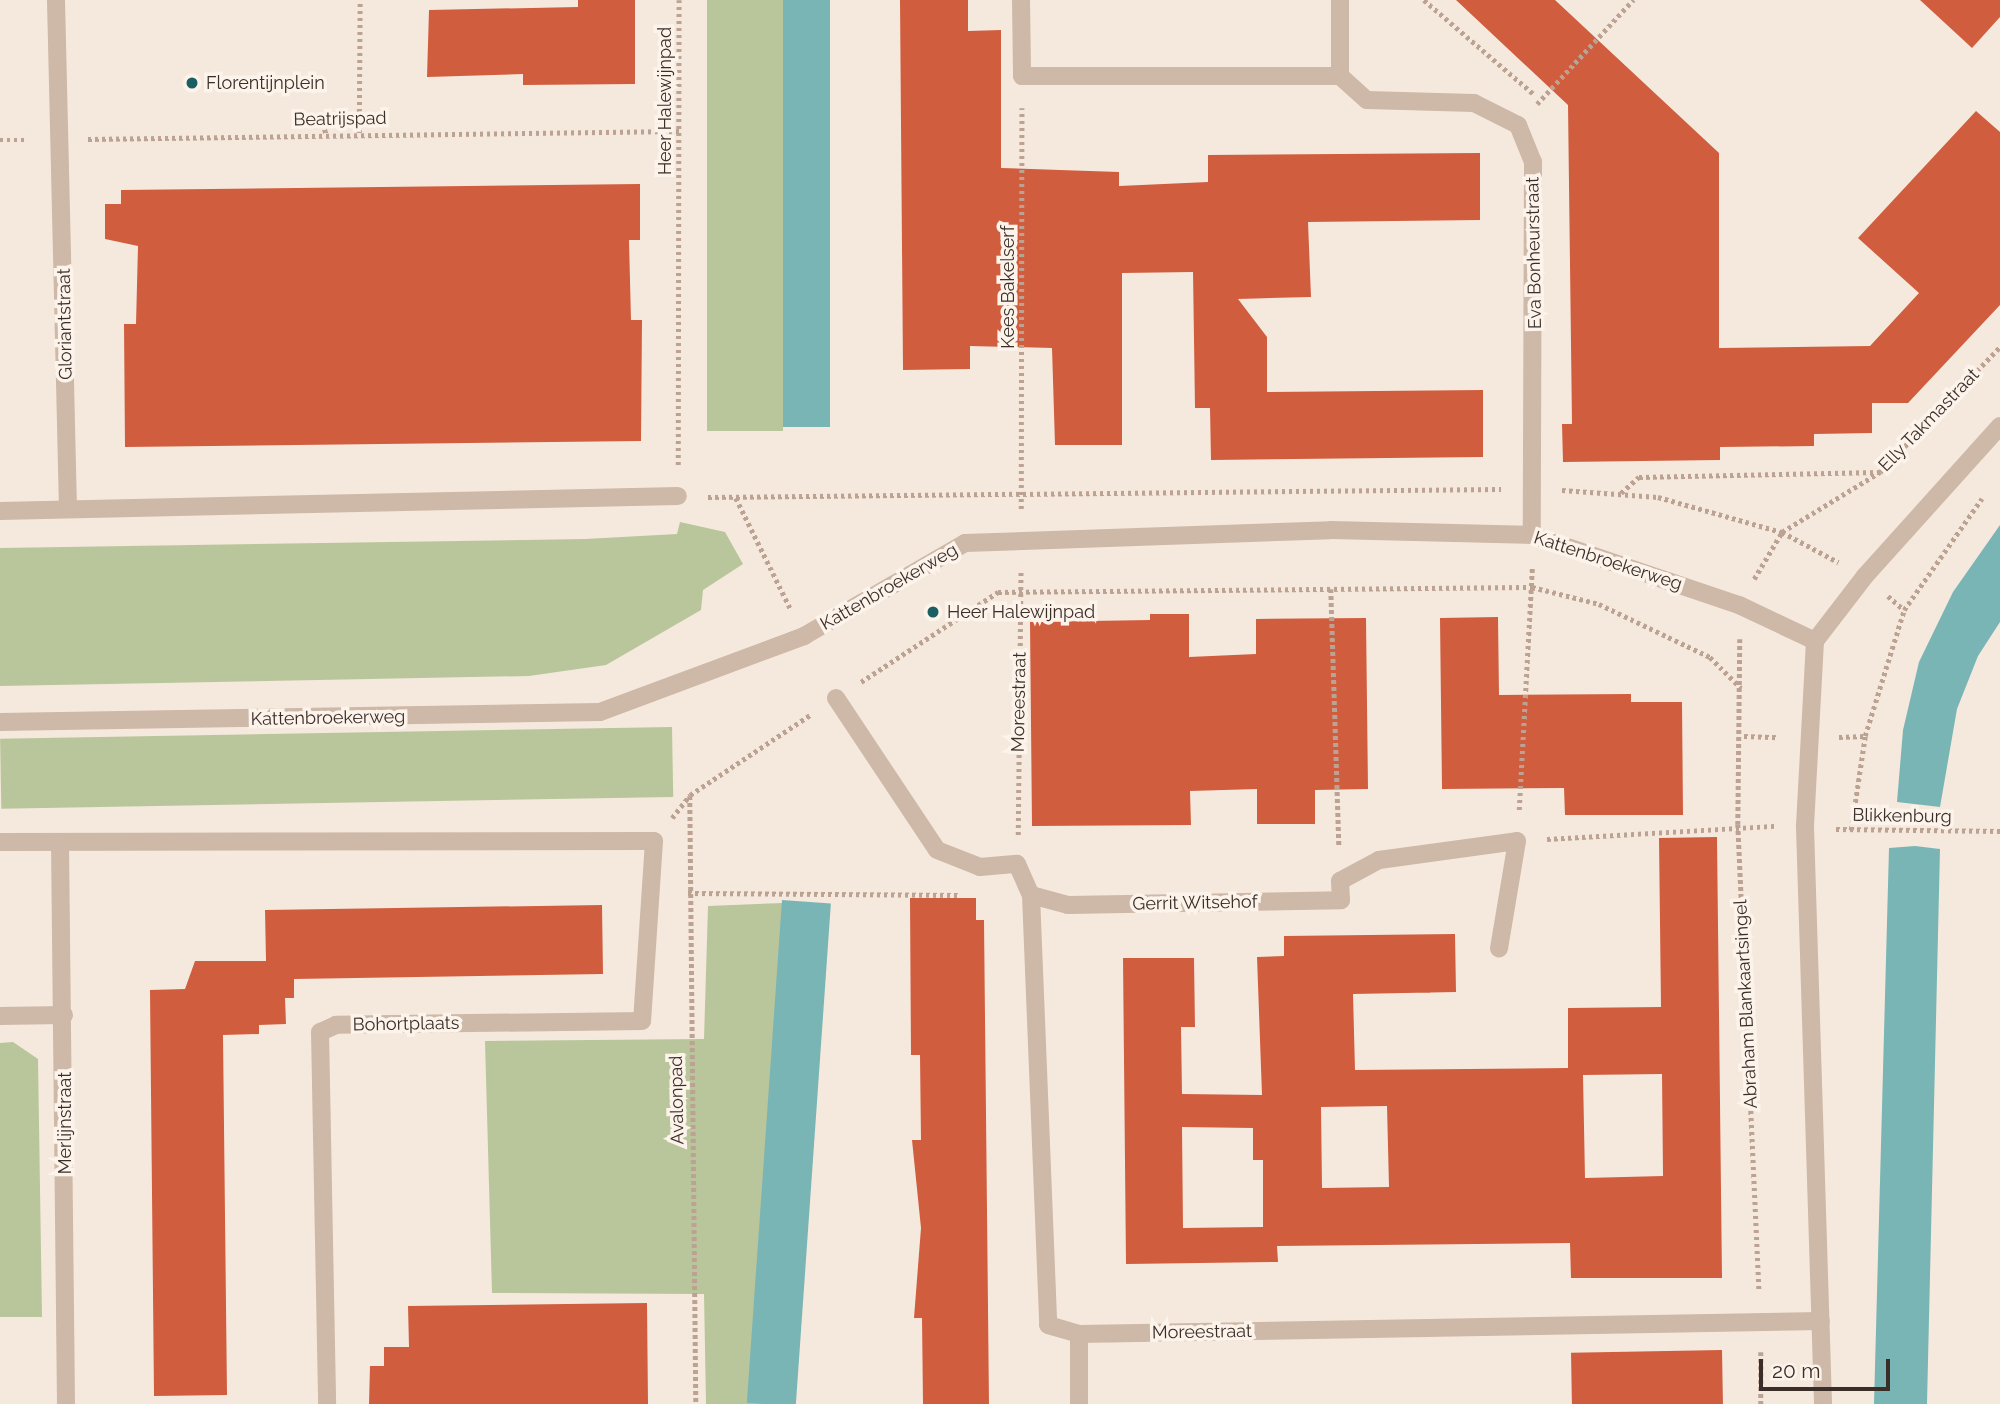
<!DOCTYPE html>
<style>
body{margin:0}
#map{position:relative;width:2000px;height:1404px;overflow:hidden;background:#f5e9dd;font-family:Raleway,sans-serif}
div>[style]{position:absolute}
.green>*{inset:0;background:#b9c69b;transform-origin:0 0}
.water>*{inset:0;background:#79b5b5;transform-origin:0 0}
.building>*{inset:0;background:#d15d3f;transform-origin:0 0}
.path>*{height:4.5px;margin-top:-2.25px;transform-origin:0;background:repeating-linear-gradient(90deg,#bba292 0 3.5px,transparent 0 7px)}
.minor>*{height:18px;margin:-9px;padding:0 9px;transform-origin:9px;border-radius:9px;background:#ceb8a8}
.dots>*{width:19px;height:19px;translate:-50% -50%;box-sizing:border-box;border:4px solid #fcf3eb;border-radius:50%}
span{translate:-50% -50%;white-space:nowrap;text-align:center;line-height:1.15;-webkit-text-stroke:7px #fcf3eb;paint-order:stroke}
.poi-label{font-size:18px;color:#3b2e29}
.left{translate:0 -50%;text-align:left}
.street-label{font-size:18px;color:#3b2e29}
.scale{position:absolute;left:1759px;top:1359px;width:131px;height:32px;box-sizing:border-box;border:4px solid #3b2e29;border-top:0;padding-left:9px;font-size:21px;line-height:24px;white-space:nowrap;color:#3b2e29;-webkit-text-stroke:5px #fcf3eb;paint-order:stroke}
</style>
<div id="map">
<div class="green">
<i style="left:707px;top:0;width:76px;height:431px"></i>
<i style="clip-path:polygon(680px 522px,725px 532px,743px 564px,703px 590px,701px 610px,606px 665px,529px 676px,0 686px,0 548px,585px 539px,677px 534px)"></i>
<i style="left:672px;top:727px;width:70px;height:672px;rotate:89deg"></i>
<i style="clip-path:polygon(783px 903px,786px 1404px,706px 1404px,704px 1294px,492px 1293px,485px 1041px,704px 1039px,708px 906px)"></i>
<i style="clip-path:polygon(13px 1042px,38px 1059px,42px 1317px,0 1317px,0 1043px)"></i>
</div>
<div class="water">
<i style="left:783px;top:0;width:47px;height:427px"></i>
<i style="clip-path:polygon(2000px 525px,2000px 622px,1978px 656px,1957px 709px,1940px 807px,1897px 802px,1903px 730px,1919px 662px,1953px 592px)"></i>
<i style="clip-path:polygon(1915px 846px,1940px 849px,1927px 1404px,1874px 1404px,1889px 848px)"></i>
<i style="left:782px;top:900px;width:49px;height:504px;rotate:4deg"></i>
</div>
<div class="building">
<i style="clip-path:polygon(578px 0,635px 0,635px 84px,523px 85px,523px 74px,427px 77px,429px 10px,578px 7px)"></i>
<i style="clip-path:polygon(900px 0,968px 0,968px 31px,1001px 30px,1001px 168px,1119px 172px,1119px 186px,1208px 182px,1208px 155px,1480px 153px,1480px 220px,1308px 222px,1311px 297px,1238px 299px,1267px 337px,1267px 392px,1483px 390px,1483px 457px,1211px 460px,1210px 408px,1195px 408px,1193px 272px,1122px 273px,1122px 445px,1055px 445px,1052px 348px,970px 346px,970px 369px,903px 370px)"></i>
<i style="clip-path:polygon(1456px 0,1555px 0,1719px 153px,1719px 348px,1870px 346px,1919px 293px,1858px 238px,1976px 111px,2000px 132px,2000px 305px,1908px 403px,1872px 403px,1872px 433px,1814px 434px,1814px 446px,1720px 447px,1720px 460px,1563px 462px,1562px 424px,1572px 424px,1568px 105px)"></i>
<i style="clip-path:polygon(1920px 0,2000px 0,2000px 17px,1972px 48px)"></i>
<i style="clip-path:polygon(640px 184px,640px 240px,629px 240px,631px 320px,642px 320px,641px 441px,125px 447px,124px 324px,136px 324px,138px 246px,105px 239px,105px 204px,121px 204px,121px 190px)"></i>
<i style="clip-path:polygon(1150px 614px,1189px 614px,1189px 657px,1256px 654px,1256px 619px,1366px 618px,1368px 789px,1315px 790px,1315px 824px,1257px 824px,1257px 789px,1190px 791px,1191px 825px,1032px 826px,1030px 622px,1150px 620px)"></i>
<i style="clip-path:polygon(1498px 617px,1499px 695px,1631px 694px,1631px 702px,1682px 702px,1683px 815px,1565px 815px,1564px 788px,1442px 789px,1440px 618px)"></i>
<i style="clip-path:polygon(evenodd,1717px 837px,1722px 1278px,1571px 1278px,1570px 1243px,1277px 1246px,1278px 1262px,1126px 1264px,1123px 958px,1194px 958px,1195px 1027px,1181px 1027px,1182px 1094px,1262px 1095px,1257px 957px,1284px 956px,1284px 936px,1455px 934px,1456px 992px,1353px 994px,1355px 1070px,1568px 1068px,1568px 1008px,1661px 1007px,1659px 838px,1717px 837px,1662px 1074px,1663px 1176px,1585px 1178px,1583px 1075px,1662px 1074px,1717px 837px,1387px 1106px,1389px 1187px,1322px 1188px,1321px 1107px,1387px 1106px,1717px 837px,1182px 1127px,1253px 1128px,1253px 1160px,1263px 1160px,1263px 1227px,1183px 1228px,1182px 1127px)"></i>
<i style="clip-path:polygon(910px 898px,976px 898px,976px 920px,984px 920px,989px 1404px,923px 1404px,922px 1318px,914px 1318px,921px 1228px,912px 1140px,921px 1140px,920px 1055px,911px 1055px)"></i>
<i style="clip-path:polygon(602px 905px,603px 974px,294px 979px,294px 998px,285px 998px,286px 1024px,259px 1025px,259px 1034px,223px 1035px,227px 1395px,154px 1396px,150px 990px,185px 989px,195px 961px,266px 961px,265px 910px)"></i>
<i style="clip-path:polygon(647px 1303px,648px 1404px,369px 1404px,370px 1366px,384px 1366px,384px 1347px,409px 1347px,408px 1306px)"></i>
<i style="left:1722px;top:1350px;width:54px;height:151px;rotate:89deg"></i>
</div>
<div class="path">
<i style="left:1424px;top:0;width:146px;rotate:40.6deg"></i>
<i style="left:1537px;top:104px;width:142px;rotate:-47.3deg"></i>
<i style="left:321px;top:116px;width:18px;rotate:74deg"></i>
<i style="left:359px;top:133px;width:133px;rotate:-89.6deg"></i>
<i style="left:88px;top:139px;width:592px;rotate:-0.77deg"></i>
<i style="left:0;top:140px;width:27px"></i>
<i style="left:678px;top:465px;width:465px;rotate:-89.9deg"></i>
<i style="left:1562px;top:490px;width:96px;rotate:4.2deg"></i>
<i style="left:1658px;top:497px;width:129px;rotate:15.8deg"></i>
<i style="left:1782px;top:532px;width:64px;rotate:28.2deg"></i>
<i style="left:1621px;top:493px;width:24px;rotate:-42deg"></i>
<i style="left:1639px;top:477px;width:240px;rotate:-1.2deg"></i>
<i style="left:708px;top:497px;width:793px;rotate:-0.58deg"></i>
<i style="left:736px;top:498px;width:125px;rotate:63.8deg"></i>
<i style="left:1021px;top:509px;width:401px;rotate:-89.9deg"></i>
<i style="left:1754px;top:579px;width:55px;rotate:-59.2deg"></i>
<i style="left:1782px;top:532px;width:115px;rotate:-31.5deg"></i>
<i style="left:1880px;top:472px;width:173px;rotate:-46.2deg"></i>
<i style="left:1331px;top:589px;width:256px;rotate:88.2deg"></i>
<i style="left:1888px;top:596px;width:21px;rotate:41deg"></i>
<i style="left:1740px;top:639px;width:185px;rotate:90.6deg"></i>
<i style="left:1738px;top:824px;width:467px;rotate:87.4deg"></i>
<i style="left:861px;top:682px;width:164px;rotate:-33.3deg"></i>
<i style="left:998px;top:592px;width:534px;rotate:-0.54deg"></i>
<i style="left:1532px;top:587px;width:69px;rotate:14.2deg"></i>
<i style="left:1599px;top:604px;width:123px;rotate:25.5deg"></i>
<i style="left:1710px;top:657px;width:44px;rotate:45deg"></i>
<i style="left:1744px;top:736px;width:34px;rotate:2deg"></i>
<i style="left:1839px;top:737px;width:26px;rotate:-2deg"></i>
<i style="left:690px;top:796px;width:608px;rotate:89.43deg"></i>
<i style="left:1519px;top:810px;width:243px;rotate:-86.9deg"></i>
<i style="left:672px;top:818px;width:29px;rotate:-52deg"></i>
<i style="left:690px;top:795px;width:144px;rotate:-33.7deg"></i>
<i style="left:1836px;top:829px;width:164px;rotate:0.7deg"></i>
<i style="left:1851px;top:830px;width:95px;rotate:-81.5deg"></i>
<i style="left:1865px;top:736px;width:132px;rotate:-72.8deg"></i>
<i style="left:1904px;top:610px;width:136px;rotate:-55.1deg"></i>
<i style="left:1018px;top:835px;width:265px;rotate:-89.4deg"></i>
<i style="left:1547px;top:839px;width:228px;rotate:-3.3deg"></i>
<i style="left:688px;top:893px;width:272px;rotate:0.4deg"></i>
<i style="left:1761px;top:1352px;width:52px;rotate:90deg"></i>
</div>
<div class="minor">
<i style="left:56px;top:0;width:508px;rotate:88.65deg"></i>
<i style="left:1021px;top:0;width:76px;rotate:89.2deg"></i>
<i style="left:1022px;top:76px;width:318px"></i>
<i style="left:1340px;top:76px;width:76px;rotate:-90deg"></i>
<i style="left:1340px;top:76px;width:36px;rotate:42deg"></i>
<i style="left:1367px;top:100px;width:107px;rotate:1.6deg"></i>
<i style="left:1474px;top:103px;width:49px;rotate:26.6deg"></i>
<i style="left:1518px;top:125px;width:40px;rotate:68deg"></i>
<i style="left:1533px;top:162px;width:373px;rotate:90.2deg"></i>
<i style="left:0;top:511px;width:678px;rotate:-1.27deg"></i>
<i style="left:1815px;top:641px;width:186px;rotate:93.1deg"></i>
<i style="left:1805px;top:827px;width:577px;rotate:88.21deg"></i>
<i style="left:1815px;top:641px;width:82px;rotate:-52.4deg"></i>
<i style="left:1865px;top:576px;width:202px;rotate:-48deg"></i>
<i style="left:836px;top:698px;width:182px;rotate:56.4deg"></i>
<i style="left:937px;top:850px;width:46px;rotate:21.6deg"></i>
<i style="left:980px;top:867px;width:37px;rotate:-5deg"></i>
<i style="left:1017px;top:864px;width:34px;rotate:66deg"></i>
<i style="left:1031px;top:895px;width:430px;rotate:87.7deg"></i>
<i style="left:1048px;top:1325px;width:32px;rotate:16deg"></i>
<i style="left:1079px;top:1334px;width:742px;rotate:-1deg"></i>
<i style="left:0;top:722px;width:600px;rotate:-0.95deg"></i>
<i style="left:600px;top:712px;width:218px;rotate:-20.4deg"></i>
<i style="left:804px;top:636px;width:186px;rotate:-30deg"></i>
<i style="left:965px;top:543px;width:366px;rotate:-2deg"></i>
<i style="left:1331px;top:530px;width:201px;rotate:1.4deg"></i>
<i style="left:1532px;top:535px;width:219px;rotate:18.7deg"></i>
<i style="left:1739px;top:605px;width:84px;rotate:25.3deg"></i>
<i style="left:0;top:842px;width:654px;rotate:-0.09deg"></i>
<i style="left:654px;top:841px;width:180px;rotate:93.8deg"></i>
<i style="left:642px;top:1021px;width:306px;rotate:179.3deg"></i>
<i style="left:336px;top:1025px;width:17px;rotate:156deg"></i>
<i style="left:320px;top:1032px;width:372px;rotate:88.9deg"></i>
<i style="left:60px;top:842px;width:562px;rotate:89.39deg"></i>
<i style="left:1031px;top:895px;width:38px;rotate:15deg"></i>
<i style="left:1068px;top:905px;width:273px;rotate:-1deg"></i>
<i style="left:1341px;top:900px;width:19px;rotate:-93deg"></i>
<i style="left:1340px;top:881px;width:44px;rotate:-28.3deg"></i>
<i style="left:1379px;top:860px;width:139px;rotate:-7.8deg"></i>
<i style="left:1517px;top:841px;width:109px;rotate:99.5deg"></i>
<i style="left:0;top:1016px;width:64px;rotate:-0.9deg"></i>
<i style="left:1079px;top:1334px;width:70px;rotate:90deg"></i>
</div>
<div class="dots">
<i style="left:192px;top:83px;background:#1a5f61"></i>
<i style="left:933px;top:612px;background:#1a5f61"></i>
</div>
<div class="poi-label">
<span class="left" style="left:206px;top:83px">Florentijnplein</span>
<span class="left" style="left:947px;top:612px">Heer Halewijnpad</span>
</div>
<div class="street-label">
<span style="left:665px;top:101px;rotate:-90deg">Heer Halewijnpad</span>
<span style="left:340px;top:119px;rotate:-1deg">Beatrijspad</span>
<span style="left:1534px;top:253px;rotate:-91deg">Eva Bonheurstraat</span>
<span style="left:1008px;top:287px;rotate:-90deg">Kees Bakelserf</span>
<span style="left:65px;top:324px;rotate:-91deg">Gloriantstraat</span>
<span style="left:1929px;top:420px;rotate:-46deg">Elly Takmastraat</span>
<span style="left:1608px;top:561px;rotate:18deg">Kattenbroekerweg</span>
<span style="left:889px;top:587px;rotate:-30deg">Kattenbroekerweg</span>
<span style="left:1019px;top:702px;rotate:-89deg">Moreestraat</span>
<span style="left:328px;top:718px;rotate:-1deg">Kattenbroekerweg</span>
<span style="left:1902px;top:816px;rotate:1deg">Blikkenburg</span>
<span style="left:1195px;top:903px;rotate:-1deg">Gerrit Witsehof</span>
<span style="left:1746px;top:1004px;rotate:-93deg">Abraham Blankaartsingel</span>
<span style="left:406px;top:1024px;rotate:-1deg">Bohortplaats</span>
<span style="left:677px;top:1100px;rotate:-91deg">Avalonpad</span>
<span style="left:65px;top:1123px;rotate:-90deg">Merlijnstraat</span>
<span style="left:1202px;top:1332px;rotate:-1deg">Moreestraat</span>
</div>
<div class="scale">20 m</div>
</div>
